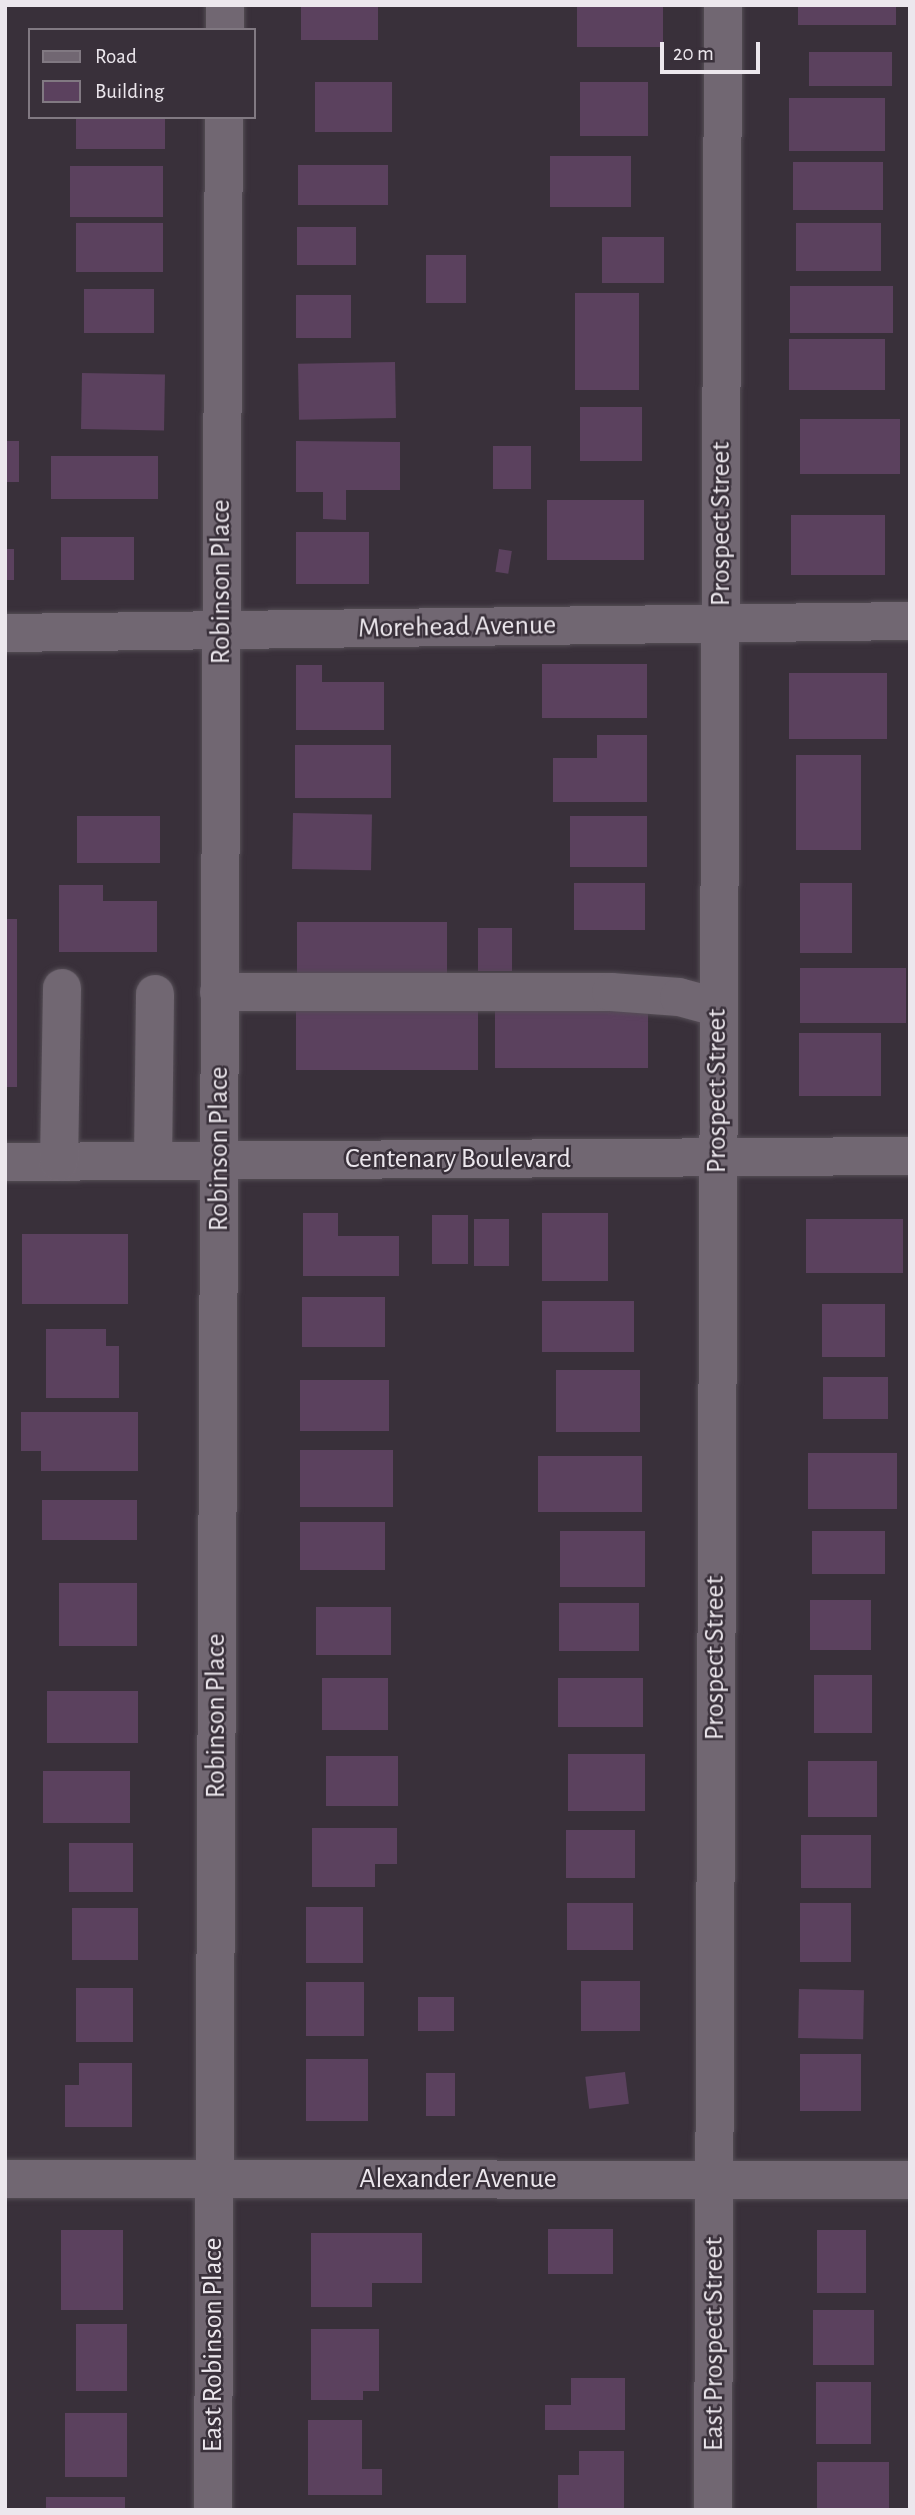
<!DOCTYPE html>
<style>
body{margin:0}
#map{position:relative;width:915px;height:2515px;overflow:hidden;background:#39303a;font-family:"Alegreya Sans",sans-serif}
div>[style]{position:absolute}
.building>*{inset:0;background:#5b415e;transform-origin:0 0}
.roads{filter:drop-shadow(0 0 2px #554e56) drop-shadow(0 0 2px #554e56)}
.minor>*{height:38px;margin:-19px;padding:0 19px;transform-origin:19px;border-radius:19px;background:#716772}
span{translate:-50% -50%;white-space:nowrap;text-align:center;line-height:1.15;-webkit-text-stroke:5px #39303a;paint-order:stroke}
.street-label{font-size:28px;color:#ece7ed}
.frame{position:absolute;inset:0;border:7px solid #ece7ed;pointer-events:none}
.legend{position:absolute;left:28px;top:28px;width:228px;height:91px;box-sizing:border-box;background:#39303a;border:2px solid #817982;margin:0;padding:9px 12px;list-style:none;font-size:21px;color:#ece7ed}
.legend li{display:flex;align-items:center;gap:14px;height:35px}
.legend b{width:35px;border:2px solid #817982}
.scale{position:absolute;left:660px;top:42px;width:100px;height:32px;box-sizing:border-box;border:4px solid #ece7ed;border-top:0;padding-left:9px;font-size:21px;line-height:24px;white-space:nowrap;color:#ece7ed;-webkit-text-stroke:5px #39303a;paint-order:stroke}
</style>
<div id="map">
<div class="building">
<i style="left:301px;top:5px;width:77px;height:35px"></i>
<i style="left:577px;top:5px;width:86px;height:42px"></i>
<i style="left:798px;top:5px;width:98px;height:20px"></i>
<i style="left:809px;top:52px;width:83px;height:34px"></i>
<i style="left:315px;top:82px;width:77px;height:50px"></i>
<i style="left:580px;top:82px;width:68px;height:54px"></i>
<i style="left:789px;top:98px;width:96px;height:53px"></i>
<i style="left:76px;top:117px;width:89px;height:32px"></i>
<i style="left:550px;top:156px;width:81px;height:51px"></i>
<i style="left:793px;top:162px;width:90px;height:48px"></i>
<i style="left:298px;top:165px;width:90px;height:40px"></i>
<i style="left:70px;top:166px;width:93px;height:51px"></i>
<i style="left:76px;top:223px;width:87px;height:49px"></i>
<i style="left:796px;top:223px;width:85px;height:48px"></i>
<i style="left:297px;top:227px;width:59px;height:38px"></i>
<i style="left:602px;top:237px;width:62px;height:46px"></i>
<i style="left:426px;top:255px;width:40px;height:48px"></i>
<i style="left:790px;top:286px;width:103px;height:47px"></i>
<i style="left:84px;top:289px;width:70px;height:44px"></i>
<i style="left:575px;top:293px;width:64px;height:97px"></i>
<i style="left:296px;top:295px;width:55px;height:43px"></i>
<i style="left:789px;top:339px;width:96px;height:51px"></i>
<i style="left:395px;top:362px;width:56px;height:97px;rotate:89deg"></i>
<i style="left:82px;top:373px;width:83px;height:56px;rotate:1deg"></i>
<i style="left:580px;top:407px;width:62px;height:54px"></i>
<i style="left:800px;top:419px;width:100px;height:55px"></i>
<i style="left:5px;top:441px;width:14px;height:41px"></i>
<i style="clip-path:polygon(296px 441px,400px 442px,400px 490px,346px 490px,346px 520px,323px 519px,323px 492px,296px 492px)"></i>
<i style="left:493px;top:446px;width:38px;height:43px"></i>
<i style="left:51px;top:456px;width:107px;height:43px"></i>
<i style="left:547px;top:500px;width:97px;height:60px"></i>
<i style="left:791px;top:515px;width:94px;height:60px"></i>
<i style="left:296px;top:532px;width:73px;height:52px"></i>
<i style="left:61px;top:537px;width:73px;height:43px"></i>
<i style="left:5px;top:549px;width:9px;height:31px"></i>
<i style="left:499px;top:549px;width:13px;height:23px;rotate:9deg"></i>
<i style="left:542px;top:664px;width:105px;height:54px"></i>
<i style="clip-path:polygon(296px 665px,322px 665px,322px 682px,384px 682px,384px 730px,296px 730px)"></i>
<i style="left:789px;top:673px;width:98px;height:66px"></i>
<i style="clip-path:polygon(597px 735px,647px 735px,647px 802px,553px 802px,553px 758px,597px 758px)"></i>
<i style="left:295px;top:745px;width:96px;height:53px"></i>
<i style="left:796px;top:755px;width:65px;height:95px"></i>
<i style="left:293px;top:813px;width:79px;height:56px;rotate:1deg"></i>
<i style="left:77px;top:816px;width:83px;height:47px"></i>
<i style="left:570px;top:816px;width:77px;height:51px"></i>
<i style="left:574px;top:883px;width:71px;height:47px"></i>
<i style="left:800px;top:883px;width:52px;height:70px"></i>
<i style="clip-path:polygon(59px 885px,103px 885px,103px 901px,157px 901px,157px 952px,59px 952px)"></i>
<i style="left:5px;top:919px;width:12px;height:168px"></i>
<i style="left:297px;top:922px;width:150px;height:60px"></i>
<i style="left:478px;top:928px;width:34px;height:43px"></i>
<i style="left:800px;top:968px;width:106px;height:55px"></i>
<i style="left:495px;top:1009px;width:153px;height:59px"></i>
<i style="left:296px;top:1011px;width:182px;height:59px"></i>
<i style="left:799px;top:1033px;width:82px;height:63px"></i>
<i style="clip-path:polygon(303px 1213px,338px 1213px,338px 1236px,399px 1236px,399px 1276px,303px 1276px)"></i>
<i style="left:542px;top:1213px;width:66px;height:68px"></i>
<i style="left:432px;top:1215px;width:36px;height:49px"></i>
<i style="left:474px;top:1219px;width:35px;height:47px"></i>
<i style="left:806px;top:1219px;width:97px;height:54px"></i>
<i style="left:22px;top:1234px;width:106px;height:70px"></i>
<i style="left:302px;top:1297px;width:83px;height:50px"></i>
<i style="left:542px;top:1301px;width:92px;height:51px"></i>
<i style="left:822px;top:1304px;width:63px;height:53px"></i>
<i style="clip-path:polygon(46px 1329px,106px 1329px,106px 1346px,119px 1346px,119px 1398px,46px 1398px)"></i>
<i style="left:556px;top:1370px;width:84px;height:62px"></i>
<i style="left:823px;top:1377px;width:65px;height:42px"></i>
<i style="left:300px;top:1380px;width:89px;height:51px"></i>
<i style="clip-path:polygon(21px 1412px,138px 1412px,138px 1471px,41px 1471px,41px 1451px,21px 1451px)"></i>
<i style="left:300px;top:1450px;width:93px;height:57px"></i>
<i style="left:808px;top:1453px;width:89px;height:56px"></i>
<i style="left:538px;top:1456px;width:104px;height:56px"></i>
<i style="left:42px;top:1500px;width:95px;height:40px"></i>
<i style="left:300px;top:1522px;width:85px;height:48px"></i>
<i style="left:560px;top:1531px;width:85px;height:56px"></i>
<i style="left:812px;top:1531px;width:73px;height:43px"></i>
<i style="left:59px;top:1583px;width:78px;height:63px"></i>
<i style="left:810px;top:1600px;width:61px;height:50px"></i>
<i style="left:559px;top:1603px;width:80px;height:48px"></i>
<i style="left:316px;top:1607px;width:75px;height:48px"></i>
<i style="left:814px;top:1675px;width:58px;height:58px"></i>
<i style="left:322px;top:1678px;width:66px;height:52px"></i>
<i style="left:558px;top:1678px;width:85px;height:49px"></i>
<i style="left:47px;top:1691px;width:91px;height:52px"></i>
<i style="left:568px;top:1754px;width:77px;height:57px"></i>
<i style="left:326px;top:1756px;width:72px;height:50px"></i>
<i style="left:808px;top:1761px;width:69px;height:56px"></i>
<i style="left:43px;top:1771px;width:87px;height:52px"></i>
<i style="clip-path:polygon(312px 1828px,397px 1828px,397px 1864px,375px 1864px,375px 1887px,312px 1887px)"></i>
<i style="left:566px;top:1830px;width:69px;height:48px"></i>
<i style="left:801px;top:1835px;width:70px;height:53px"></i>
<i style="left:69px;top:1843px;width:64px;height:49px"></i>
<i style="left:567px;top:1903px;width:66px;height:47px"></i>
<i style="left:800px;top:1903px;width:51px;height:59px"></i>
<i style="left:306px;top:1907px;width:57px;height:56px"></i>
<i style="left:72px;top:1908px;width:66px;height:52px"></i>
<i style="left:581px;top:1981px;width:59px;height:50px"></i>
<i style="left:306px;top:1982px;width:58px;height:54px"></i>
<i style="left:76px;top:1988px;width:57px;height:54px"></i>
<i style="left:799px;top:1989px;width:65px;height:49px;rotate:1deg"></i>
<i style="left:418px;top:1997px;width:36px;height:34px"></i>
<i style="left:800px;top:2054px;width:61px;height:57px"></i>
<i style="left:306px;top:2059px;width:62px;height:62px"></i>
<i style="clip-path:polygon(79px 2063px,132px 2063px,132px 2127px,65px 2127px,65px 2085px,79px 2085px)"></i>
<i style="left:625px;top:2072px;width:32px;height:40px;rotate:83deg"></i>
<i style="left:426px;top:2073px;width:29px;height:43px"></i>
<i style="left:548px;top:2229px;width:65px;height:45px"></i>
<i style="left:61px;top:2230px;width:62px;height:80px"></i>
<i style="left:817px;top:2230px;width:49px;height:63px"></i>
<i style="clip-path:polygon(311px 2233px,422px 2233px,422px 2283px,372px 2283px,372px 2307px,311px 2307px)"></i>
<i style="left:813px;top:2310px;width:61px;height:55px"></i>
<i style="left:76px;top:2324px;width:51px;height:67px"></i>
<i style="clip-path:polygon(311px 2329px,379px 2329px,379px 2391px,363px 2391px,363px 2400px,311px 2400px)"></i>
<i style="clip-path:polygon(571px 2378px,625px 2378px,625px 2430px,545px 2430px,545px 2405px,571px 2405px)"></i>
<i style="left:816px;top:2382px;width:55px;height:62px"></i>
<i style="left:65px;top:2413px;width:62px;height:64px"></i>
<i style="clip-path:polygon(308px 2420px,362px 2420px,362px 2469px,382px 2469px,382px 2495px,308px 2495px)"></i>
<i style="clip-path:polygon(579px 2451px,624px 2451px,624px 2510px,558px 2510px,558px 2475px,579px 2475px)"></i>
<i style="left:817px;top:2462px;width:72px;height:48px"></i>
<i style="left:46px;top:2497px;width:79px;height:13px"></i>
</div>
<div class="roads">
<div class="minor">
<i style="left:225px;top:30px;width:25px;rotate:-90deg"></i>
<i style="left:5px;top:633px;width:905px;rotate:-0.76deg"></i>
<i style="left:219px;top:992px;width:392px"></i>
<i style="left:611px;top:992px;width:68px;rotate:4.2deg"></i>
<i style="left:679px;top:997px;width:39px;rotate:15deg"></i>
<i style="left:153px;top:1161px;width:167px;rotate:-89.3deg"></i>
<i style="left:5px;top:1162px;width:905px;rotate:-0.38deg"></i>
<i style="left:59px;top:1162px;width:174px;rotate:-89deg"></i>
<i style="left:5px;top:2179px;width:905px;rotate:0.06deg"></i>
<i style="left:213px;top:2510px;width:2393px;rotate:-89.74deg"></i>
<i style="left:713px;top:2510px;width:2505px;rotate:-89.77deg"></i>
</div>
</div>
<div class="street-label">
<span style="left:721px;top:524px;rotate:-90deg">Prospect Street</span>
<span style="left:221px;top:582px;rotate:-90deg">Robinson Place</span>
<span style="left:457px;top:627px;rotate:-1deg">Morehead Avenue</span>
<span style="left:717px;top:1091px;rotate:-90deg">Prospect Street</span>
<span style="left:219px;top:1149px;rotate:-90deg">Robinson Place</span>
<span style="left:458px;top:1159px">Centenary Boulevard</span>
<span style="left:715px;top:1658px;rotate:-90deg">Prospect Street</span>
<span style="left:216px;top:1716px;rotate:-90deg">Robinson Place</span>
<span style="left:458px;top:2179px">Alexander Avenue</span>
<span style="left:714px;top:2344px;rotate:-90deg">East Prospect Street</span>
<span style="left:213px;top:2345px;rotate:-90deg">East Robinson Place</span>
</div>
<div class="frame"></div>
<ul class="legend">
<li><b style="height:9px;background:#716772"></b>Road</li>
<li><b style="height:19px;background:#5b415e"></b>Building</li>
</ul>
<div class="scale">20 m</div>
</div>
